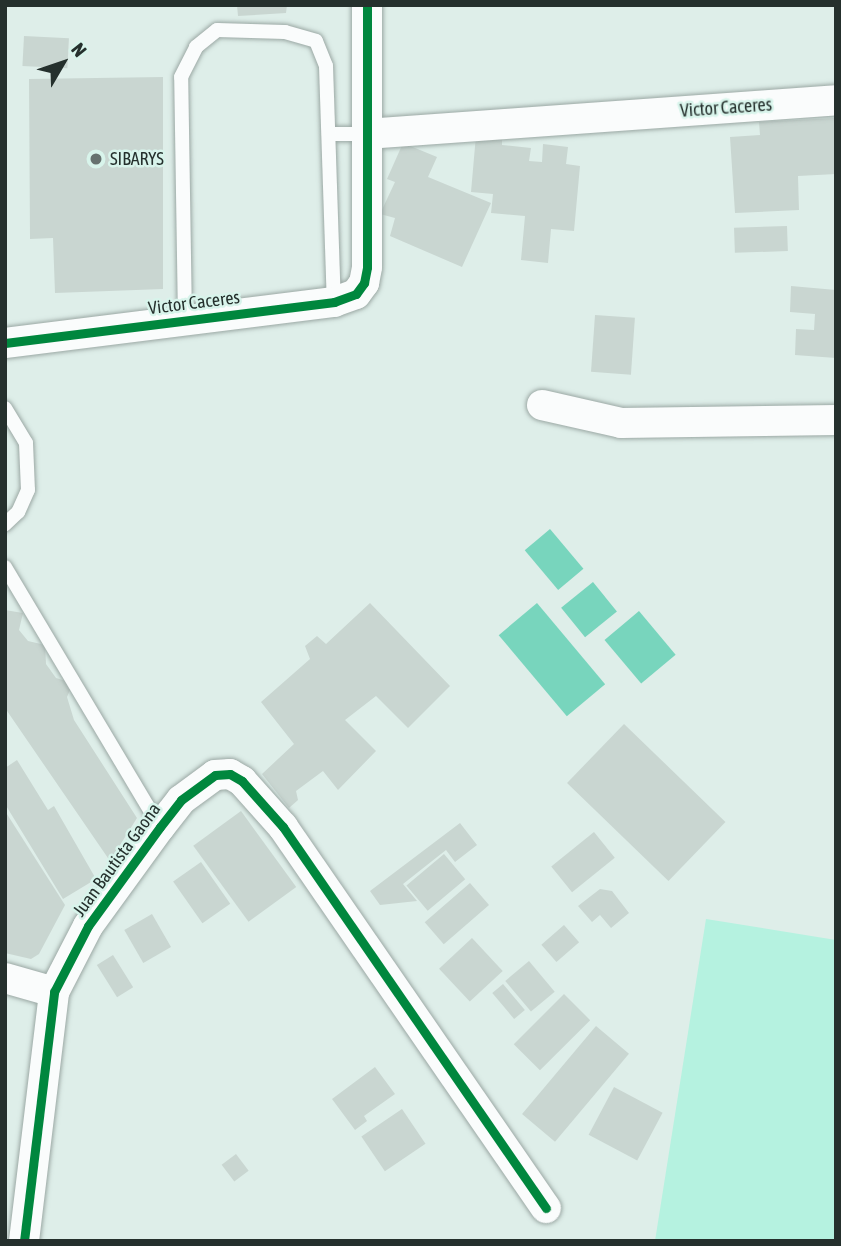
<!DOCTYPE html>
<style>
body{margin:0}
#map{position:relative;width:841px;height:1246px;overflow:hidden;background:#deeee9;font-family:"Asap Condensed",sans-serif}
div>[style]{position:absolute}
.green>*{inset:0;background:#b5f2e0}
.water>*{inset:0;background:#78d5bd;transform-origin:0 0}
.building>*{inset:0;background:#c9d6d1;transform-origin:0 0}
.roads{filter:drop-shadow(0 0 2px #9ba8a4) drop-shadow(0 0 2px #9ba8a4)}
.lane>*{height:14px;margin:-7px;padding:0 7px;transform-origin:7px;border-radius:7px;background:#fafcfc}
.street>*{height:30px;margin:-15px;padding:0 15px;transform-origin:15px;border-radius:15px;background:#fafcfc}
.cycleway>*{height:9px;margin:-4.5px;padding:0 4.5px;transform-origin:4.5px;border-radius:4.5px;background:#00873e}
.dots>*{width:19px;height:19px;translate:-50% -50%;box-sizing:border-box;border:4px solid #d8f4eb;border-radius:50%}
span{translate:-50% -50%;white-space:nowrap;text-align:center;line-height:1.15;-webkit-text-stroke:5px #d8f4eb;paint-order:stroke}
.street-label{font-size:18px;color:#25302d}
.poi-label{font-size:18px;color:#25302d}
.left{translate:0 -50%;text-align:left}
.frame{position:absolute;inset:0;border:7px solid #25302d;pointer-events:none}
.north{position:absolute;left:28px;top:28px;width:70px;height:70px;-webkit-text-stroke:5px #d8f4eb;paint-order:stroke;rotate:51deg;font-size:19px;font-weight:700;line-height:28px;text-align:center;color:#25302d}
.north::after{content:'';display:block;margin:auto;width:24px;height:32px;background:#25302d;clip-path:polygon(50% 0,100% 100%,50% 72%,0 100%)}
</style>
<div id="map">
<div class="green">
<i style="clip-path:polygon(706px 919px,836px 940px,836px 1241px,655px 1241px)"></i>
</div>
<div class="water">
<i style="left:550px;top:529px;width:52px;height:33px;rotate:50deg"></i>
<i style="left:593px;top:582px;width:38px;height:41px;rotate:51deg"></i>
<i style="left:537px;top:603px;width:106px;height:50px;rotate:50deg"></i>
<i style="left:639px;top:611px;width:57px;height:45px;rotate:50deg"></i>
</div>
<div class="building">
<i style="clip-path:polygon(237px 5px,287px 5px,286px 13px,238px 16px)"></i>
<i style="left:24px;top:36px;width:45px;height:30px;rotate:3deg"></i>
<i style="clip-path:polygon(163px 77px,163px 289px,55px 293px,53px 238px,30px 239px,29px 79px)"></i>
<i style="clip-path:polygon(836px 118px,836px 174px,798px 176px,799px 210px,735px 213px,730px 137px,760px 135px,759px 122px)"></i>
<i style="clip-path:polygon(476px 135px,502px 137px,502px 145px,531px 148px,529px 161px,542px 162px,543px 144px,568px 147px,566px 164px,580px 166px,574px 231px,551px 229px,548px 263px,521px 260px,525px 216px,491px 213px,493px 194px,471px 192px)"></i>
<i style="clip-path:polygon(403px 143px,437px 157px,428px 177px,491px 203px,462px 267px,390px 236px,395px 218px,380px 214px,395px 182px,387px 179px)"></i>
<i style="left:787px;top:226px;width:25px;height:53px;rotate:88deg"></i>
<i style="clip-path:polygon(791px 286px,836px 290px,836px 358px,795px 355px,796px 329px,814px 330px,815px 314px,790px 312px)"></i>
<i style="left:595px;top:315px;width:40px;height:57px;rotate:4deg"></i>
<i style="clip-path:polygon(370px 603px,450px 686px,408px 728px,376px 696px,345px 720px,376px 751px,338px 790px,323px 771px,296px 791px,298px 800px,289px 808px,262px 774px,294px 744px,261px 702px,310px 659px,305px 646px,317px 636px,326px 644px)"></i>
<i style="clip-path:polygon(5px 610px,23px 613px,19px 630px,28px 641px,45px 645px,46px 664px,56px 678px,73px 683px,67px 697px,74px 720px,137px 818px,110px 861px,5px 708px)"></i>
<i style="left:624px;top:724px;width:141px;height:82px;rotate:44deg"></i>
<i style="clip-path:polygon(17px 760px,48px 810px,54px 806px,96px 879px,63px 899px,5px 804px,5px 768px)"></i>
<i style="clip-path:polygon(5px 811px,65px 905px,39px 954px,31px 959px,5px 953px)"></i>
<i style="left:241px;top:811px;width:94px;height:59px;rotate:54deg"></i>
<i style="clip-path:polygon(460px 823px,477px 845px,455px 862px,446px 850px,403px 884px,417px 901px,380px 905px,370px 891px)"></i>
<i style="left:594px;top:832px;width:33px;height:55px;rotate:51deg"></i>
<i style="left:444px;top:854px;width:33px;height:49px;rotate:50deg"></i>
<i style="left:201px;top:862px;width:51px;height:34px;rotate:55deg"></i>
<i style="left:470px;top:883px;width:29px;height:60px;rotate:49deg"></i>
<i style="clip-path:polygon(600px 889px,612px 891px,629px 913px,611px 928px,600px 915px,592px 922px,578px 906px)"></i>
<i style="left:152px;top:914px;width:38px;height:32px;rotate:60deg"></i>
<i style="left:564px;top:925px;width:23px;height:30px;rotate:49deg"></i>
<i style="left:472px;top:938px;width:45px;height:45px;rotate:47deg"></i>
<i style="left:113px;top:955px;width:38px;height:19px;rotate:58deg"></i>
<i style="left:529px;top:961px;width:40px;height:31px;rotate:50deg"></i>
<i style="left:503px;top:984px;width:34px;height:14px;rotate:50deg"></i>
<i style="left:564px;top:994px;width:37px;height:71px;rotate:45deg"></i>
<i style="left:596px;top:1026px;width:43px;height:115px;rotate:40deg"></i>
<i style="clip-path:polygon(375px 1067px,395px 1094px,364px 1116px,367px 1121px,355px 1130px,332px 1099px)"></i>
<i style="left:614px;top:1087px;width:55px;height:54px;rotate:28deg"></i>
<i style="left:402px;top:1109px;width:42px;height:49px;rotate:56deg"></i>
<i style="left:236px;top:1154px;width:21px;height:18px;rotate:53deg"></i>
</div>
<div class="roads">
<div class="lane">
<i style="left:330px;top:134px;width:36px"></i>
<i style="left:185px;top:320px;width:243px;rotate:-90.9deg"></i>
<i style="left:181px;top:77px;width:34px;rotate:-63deg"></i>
<i style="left:196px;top:47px;width:27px;rotate:-39deg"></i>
<i style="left:217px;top:30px;width:68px;rotate:1.7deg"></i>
<i style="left:285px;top:32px;width:32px;rotate:16deg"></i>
<i style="left:316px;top:41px;width:27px;rotate:68deg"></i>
<i style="left:326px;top:66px;width:236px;rotate:88.1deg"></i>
<i style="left:5px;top:408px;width:41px;rotate:59deg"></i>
<i style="left:26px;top:443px;width:47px;rotate:87.6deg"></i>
<i style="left:28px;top:490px;width:24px;rotate:114deg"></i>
<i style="left:18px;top:512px;width:18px;rotate:137deg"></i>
<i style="left:5px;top:567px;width:303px;rotate:59.2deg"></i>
</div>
<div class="street">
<i style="left:366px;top:134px;width:471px;rotate:-4.1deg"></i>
<i style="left:5px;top:343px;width:332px;rotate:-7.1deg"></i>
<i style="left:334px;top:302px;width:23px;rotate:-20deg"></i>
<i style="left:356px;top:294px;width:14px;rotate:-54deg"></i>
<i style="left:364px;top:283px;width:16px;rotate:-79deg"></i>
<i style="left:367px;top:267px;width:262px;rotate:-90deg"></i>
<i style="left:542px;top:405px;width:81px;rotate:12.8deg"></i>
<i style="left:621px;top:423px;width:215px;rotate:-0.8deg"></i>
<i style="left:5px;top:978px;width:51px;rotate:15.9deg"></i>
<i style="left:24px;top:1241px;width:251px;rotate:-83.1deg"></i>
<i style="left:54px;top:992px;width:74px;rotate:-62.7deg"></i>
<i style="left:88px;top:926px;width:122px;rotate:-54deg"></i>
<i style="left:160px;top:827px;width:34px;rotate:-52deg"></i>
<i style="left:181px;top:800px;width:42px;rotate:-36.3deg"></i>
<i style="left:215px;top:775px;width:15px;rotate:-4deg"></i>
<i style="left:230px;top:774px;width:14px;rotate:30deg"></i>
<i style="left:242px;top:781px;width:62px;rotate:48.3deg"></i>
<i style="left:283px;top:827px;width:463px;rotate:55.4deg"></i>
</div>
</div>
<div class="cycleway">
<i style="left:5px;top:343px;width:332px;rotate:-7.1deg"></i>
<i style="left:334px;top:302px;width:23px;rotate:-20deg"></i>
<i style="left:356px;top:294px;width:14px;rotate:-54deg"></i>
<i style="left:364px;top:283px;width:16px;rotate:-79deg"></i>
<i style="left:367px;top:267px;width:262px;rotate:-90deg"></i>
<i style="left:24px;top:1241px;width:251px;rotate:-83.1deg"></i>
<i style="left:54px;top:992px;width:74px;rotate:-62.7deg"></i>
<i style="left:88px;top:926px;width:122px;rotate:-54deg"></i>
<i style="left:160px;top:827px;width:34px;rotate:-52deg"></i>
<i style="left:181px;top:800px;width:42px;rotate:-36.3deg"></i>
<i style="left:215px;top:775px;width:15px;rotate:-4deg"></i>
<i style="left:230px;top:774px;width:14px;rotate:30deg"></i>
<i style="left:242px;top:781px;width:62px;rotate:48.3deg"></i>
<i style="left:283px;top:827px;width:463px;rotate:55.4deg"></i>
</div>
<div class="dots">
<i style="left:96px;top:159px;background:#66726f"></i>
</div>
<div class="street-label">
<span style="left:726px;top:108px;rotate:-4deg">Victor Caceres</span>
<span style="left:194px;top:303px;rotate:-7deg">Victor Caceres</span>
<span style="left:117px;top:860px;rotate:-54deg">Juan Bautista Gaona</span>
</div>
<div class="poi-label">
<span class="left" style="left:110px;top:159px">SIBARYS</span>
</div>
<div class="frame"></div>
<div class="north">N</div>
</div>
